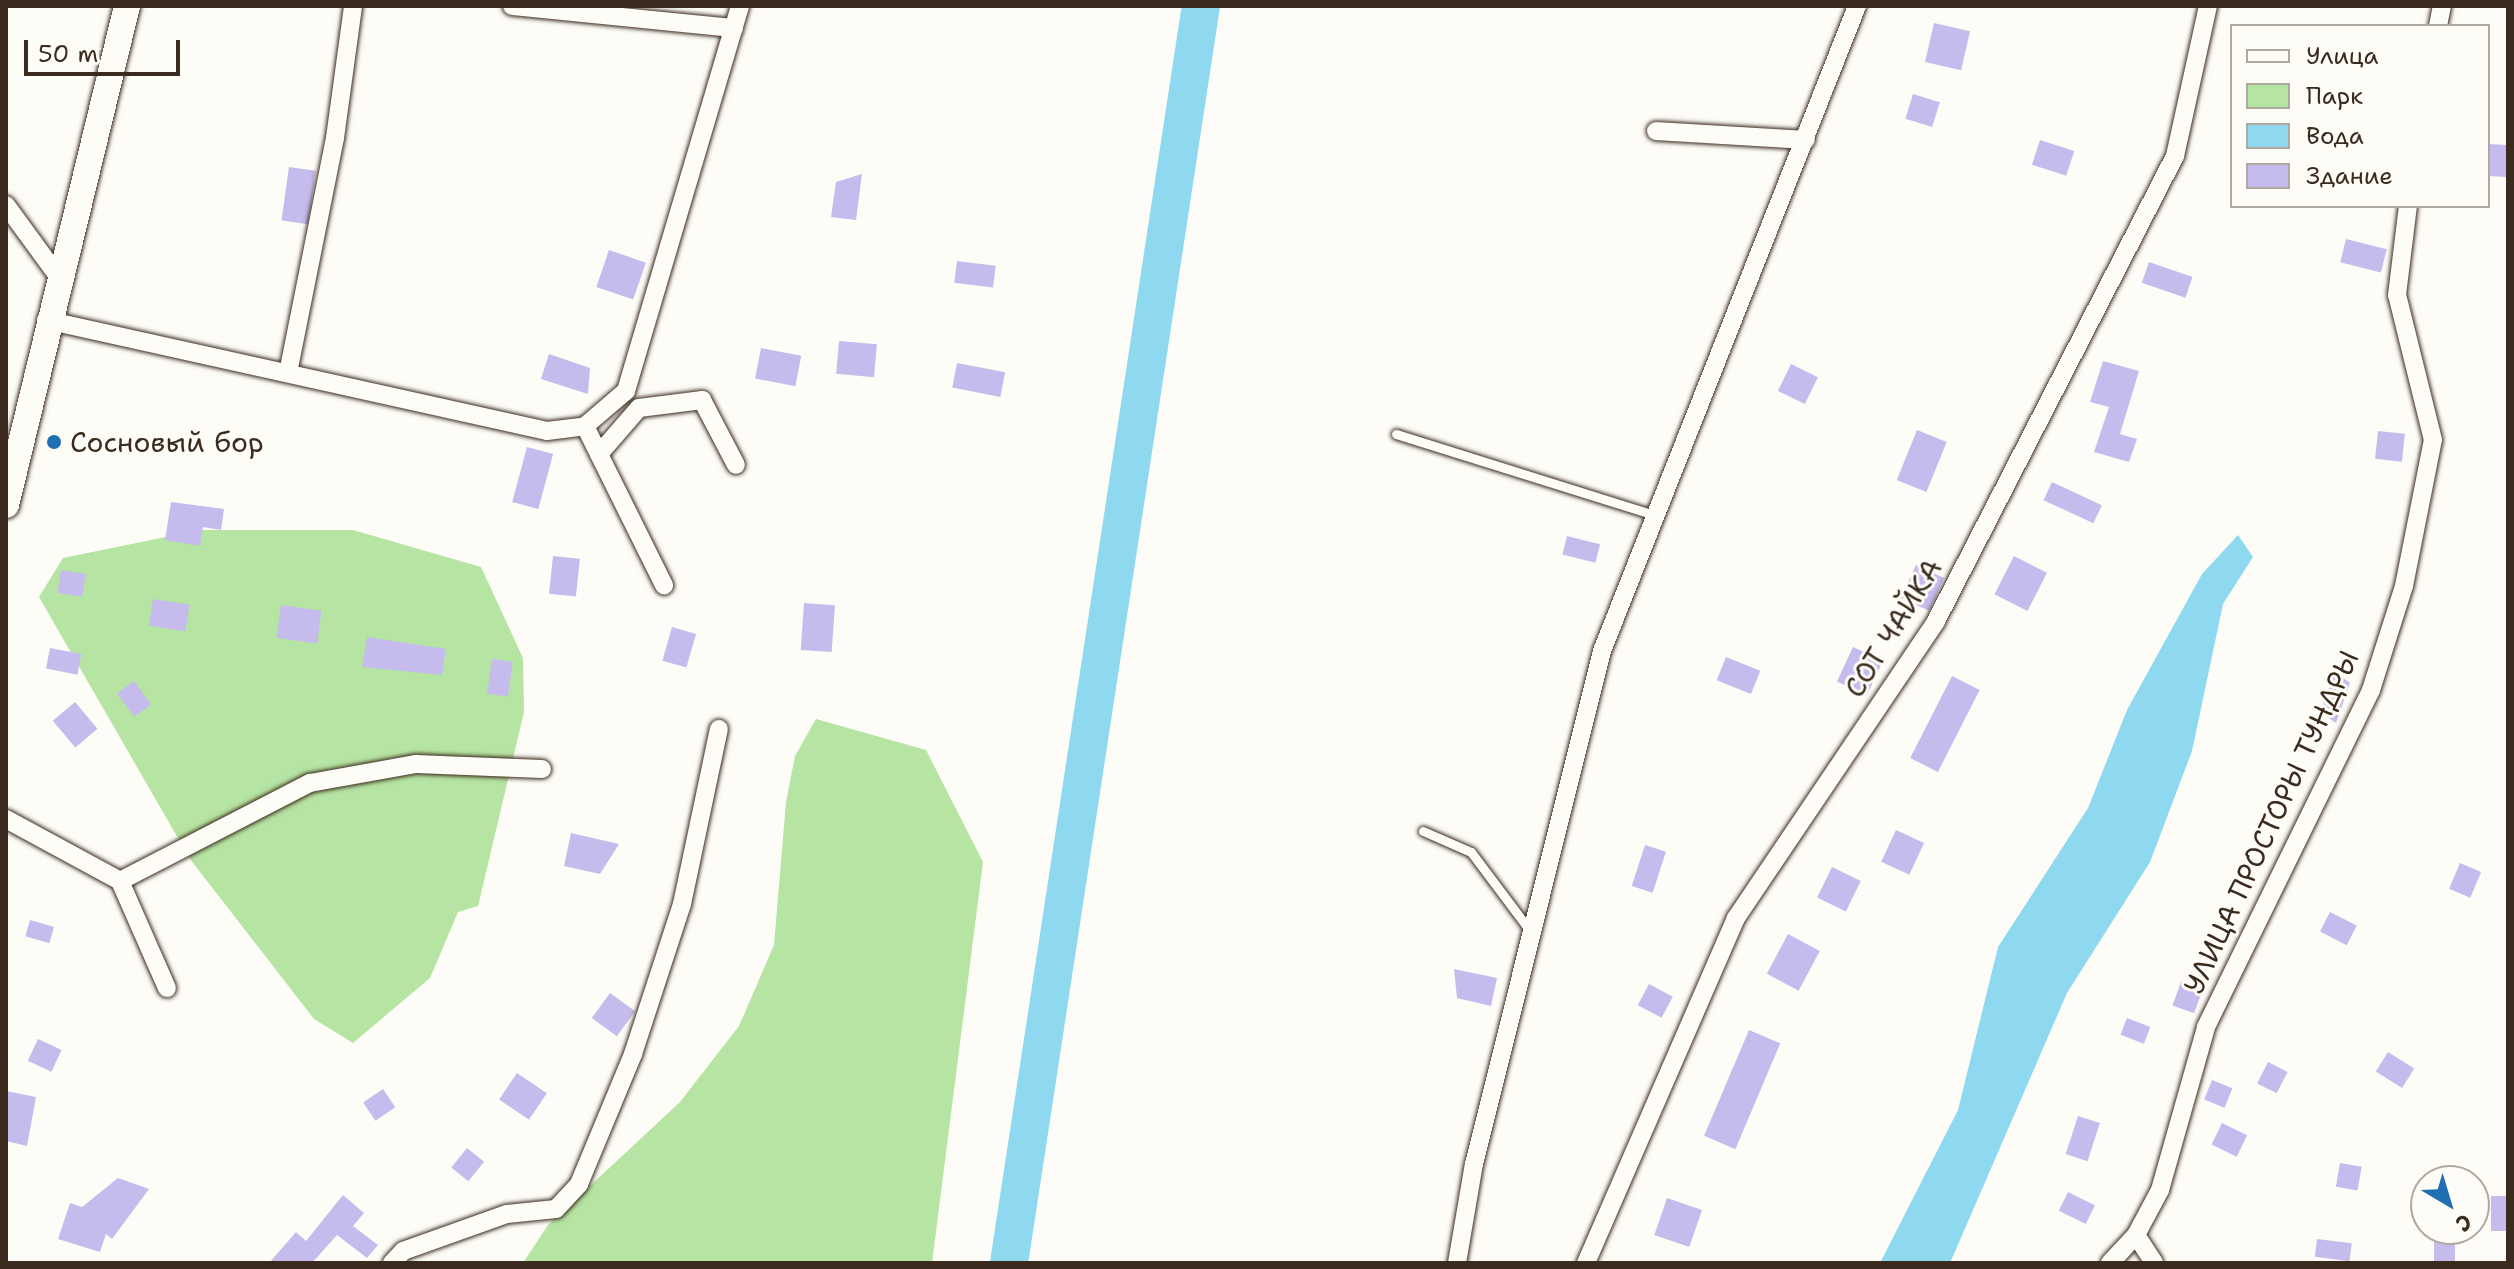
<!DOCTYPE html>
<meta charset="utf-8">
<style>
body{margin:0}
#map{position:relative;width:2514px;height:1269px;overflow:hidden;background:#fdfcf7;font-family:"Shantell Sans",sans-serif}
div>[style]{position:absolute}
.green>*{inset:0;background:#b6e4a2}
.water>*{inset:0;background:#8ed9ef}
.river>*{height:38px;margin:-19px;padding:0 19px;transform-origin:19px;border-radius:19px;background:#8ed9ef}
.building>*{inset:0;background:#c5bced;transform-origin:0 0}
.roads{filter:drop-shadow(0 0 2px #3b2a1e) drop-shadow(0 0 2px #3b2a1e)}
.service>*{height:9px;margin:-4.5px;padding:0 4.5px;transform-origin:4.5px;border-radius:4.5px;background:#fdfcf7}
.minor>*{height:18px;margin:-9px;padding:0 9px;transform-origin:9px;border-radius:9px;background:#fdfcf7}
.secondary>*{height:26px;margin:-13px;padding:0 13px;transform-origin:13px;border-radius:13px;background:#fdfcf7}
.dots>*{width:22px;height:22px;translate:-50% -50%;box-sizing:border-box;border:4px solid #fdfcf7;border-radius:50%}
span{translate:-50% -50%;white-space:nowrap;text-align:center;line-height:1.15;-webkit-text-stroke:6px #fdfcf7;paint-order:stroke}
.poi-label{font-size:28px;color:#3b2a1e}
.left{translate:0 -50%;text-align:left}
.street-label{font-size:28px;color:#3b2a1e}
.frame{position:absolute;inset:0;border:8px solid #3b2a1e;pointer-events:none}
.legend{position:absolute;left:2230px;top:24px;width:260px;height:184px;box-sizing:border-box;background:#fdfcf7;border:2px solid #afa8a0;margin:0;padding:10px 14px;list-style:none;font-size:24px;color:#3b2a1e}
.legend li{display:flex;align-items:center;gap:16px;height:40px}
.legend b{width:40px;border:2px solid #afa8a0}
.north{position:absolute;left:2410px;top:1165px;width:80px;height:80px;box-sizing:border-box;background:#fdfcf7;border:2px solid #afa8a0;border-radius:50%;rotate:142deg;font-size:22px;font-weight:700;line-height:32px;text-align:center;color:#3b2a1e}
.north::after{content:'';display:block;margin:auto;width:28px;height:36px;background:#1f6fb2;clip-path:polygon(50% 0,100% 100%,50% 72%,0 100%)}
.scale{position:absolute;left:24px;top:40px;width:156px;height:36px;box-sizing:border-box;border:4px solid #3b2a1e;border-top:0;padding-left:10px;font-size:24px;line-height:28px;white-space:nowrap;color:#3b2a1e;-webkit-text-stroke:6px #fdfcf7;paint-order:stroke}
</style>
<div id="map">
<div class="green">
<i style="clip-path:polygon(200px 530px,353px 530px,481px 567px,523px 658px,524px 712px,478px 906px,458px 912px,430px 978px,353px 1043px,314px 1019px,190px 859px,39px 597px,63px 558px)"></i>
<i style="clip-path:polygon(816px 719px,926px 750px,983px 862px,932px 1263px,523px 1263px,548px 1225px,680px 1102px,739px 1026px,774px 945px,786px 802px,795px 756px)"></i>
</div>
<div class="water">
<i style="clip-path:polygon(2238px 535px,2253px 557px,2223px 604px,2192px 751px,2150px 862px,2067px 993px,1950px 1263px,1880px 1263px,1958px 1110px,1998px 947px,2088px 808px,2127px 710px,2202px 574px)"></i>
</div>
<div class="river">
<i style="left:1009px;top:1263px;width:1272px;rotate:-81.32deg"></i>
</div>
<div class="building">
<i style="left:1934px;top:23px;width:37px;height:40px;rotate:13deg"></i>
<i style="left:1913px;top:94px;width:28px;height:26px;rotate:17deg"></i>
<i style="left:2040px;top:140px;width:36px;height:26px;rotate:18deg"></i>
<i style="left:2488px;top:144px;width:20px;height:32px;rotate:3deg"></i>
<i style="left:289px;top:167px;width:27px;height:54px;rotate:8deg"></i>
<i style="clip-path:polygon(862px 174px,856px 220px,831px 217px,836px 182px)"></i>
<i style="left:2346px;top:239px;width:42px;height:24px;rotate:14deg"></i>
<i style="left:609px;top:250px;width:39px;height:39px;rotate:19deg"></i>
<i style="left:957px;top:261px;width:39px;height:22px;rotate:7deg"></i>
<i style="left:2149px;top:262px;width:46px;height:22px;rotate:19deg"></i>
<i style="left:839px;top:341px;width:38px;height:33px;rotate:5deg"></i>
<i style="left:761px;top:348px;width:41px;height:31px;rotate:11deg"></i>
<i style="clip-path:polygon(549px 354px,590px 368px,588px 394px,541px 379px)"></i>
<i style="clip-path:polygon(2103px 361px,2139px 371px,2120px 434px,2137px 439px,2129px 462px,2094px 452px,2109px 407px,2090px 402px)"></i>
<i style="left:957px;top:363px;width:49px;height:25px;rotate:11deg"></i>
<i style="left:1791px;top:364px;width:30px;height:30px;rotate:26deg"></i>
<i style="left:1917px;top:430px;width:32px;height:54px;rotate:22deg"></i>
<i style="left:2378px;top:431px;width:27px;height:28px;rotate:6deg"></i>
<i style="left:527px;top:447px;width:27px;height:57px;rotate:15deg"></i>
<i style="left:2052px;top:482px;width:55px;height:20px;rotate:25deg"></i>
<i style="clip-path:polygon(171px 502px,224px 509px,221px 530px,203px 527px,200px 546px,165px 540px)"></i>
<i style="left:1567px;top:536px;width:34px;height:19px;rotate:14deg"></i>
<i style="left:553px;top:556px;width:27px;height:38px;rotate:6deg"></i>
<i style="left:2014px;top:556px;width:37px;height:43px;rotate:27deg"></i>
<i style="left:1916px;top:565px;width:31px;height:36px;rotate:25deg"></i>
<i style="left:61px;top:570px;width:25px;height:23px;rotate:9deg"></i>
<i style="left:153px;top:599px;width:37px;height:27px;rotate:9deg"></i>
<i style="left:804px;top:603px;width:31px;height:47px;rotate:4deg"></i>
<i style="left:281px;top:605px;width:41px;height:33px;rotate:8deg"></i>
<i style="left:672px;top:627px;width:25px;height:35px;rotate:16deg"></i>
<i style="clip-path:polygon(367px 637px,446px 649px,442px 675px,362px 667px)"></i>
<i style="left:1853px;top:647px;width:33px;height:38px;rotate:25deg"></i>
<i style="left:50px;top:648px;width:32px;height:21px;rotate:11deg"></i>
<i style="left:1726px;top:657px;width:37px;height:25px;rotate:22deg"></i>
<i style="left:492px;top:659px;width:21px;height:35px;rotate:8deg"></i>
<i style="clip-path:polygon(2335px 672px,2350px 683px,2336px 723px,2320px 712px)"></i>
<i style="left:1952px;top:676px;width:31px;height:92px;rotate:27deg"></i>
<i style="left:134px;top:681px;width:29px;height:21px;rotate:54deg"></i>
<i style="left:75px;top:702px;width:35px;height:29px;rotate:50deg"></i>
<i style="left:1896px;top:830px;width:31px;height:35px;rotate:25deg"></i>
<i style="clip-path:polygon(571px 833px,619px 844px,600px 874px,564px 866px)"></i>
<i style="left:1645px;top:845px;width:22px;height:43px;rotate:18deg"></i>
<i style="left:2460px;top:863px;width:23px;height:28px;rotate:23deg"></i>
<i style="left:1832px;top:867px;width:32px;height:34px;rotate:26deg"></i>
<i style="left:2330px;top:912px;width:30px;height:22px;rotate:27deg"></i>
<i style="left:30px;top:920px;width:25px;height:17px;rotate:16deg"></i>
<i style="left:1788px;top:934px;width:36px;height:45px;rotate:28deg"></i>
<i style="clip-path:polygon(1454px 969px,1497px 978px,1491px 1006px,1457px 998px)"></i>
<i style="left:2181px;top:982px;width:23px;height:25px;rotate:20deg"></i>
<i style="left:1649px;top:984px;width:27px;height:24px;rotate:28deg"></i>
<i style="left:610px;top:993px;width:31px;height:31px;rotate:36deg"></i>
<i style="left:2127px;top:1018px;width:25px;height:18px;rotate:21deg"></i>
<i style="left:1749px;top:1030px;width:34px;height:115px;rotate:23deg"></i>
<i style="left:38px;top:1039px;width:26px;height:24px;rotate:25deg"></i>
<i style="left:2388px;top:1052px;width:31px;height:23px;rotate:32deg"></i>
<i style="left:2268px;top:1062px;width:22px;height:24px;rotate:27deg"></i>
<i style="left:517px;top:1073px;width:36px;height:32px;rotate:34deg"></i>
<i style="left:2212px;top:1080px;width:22px;height:21px;rotate:22deg"></i>
<i style="left:383px;top:1089px;width:22px;height:24px;rotate:56deg"></i>
<i style="clip-path:polygon(6px 1091px,36px 1097px,27px 1146px,6px 1141px)"></i>
<i style="left:2078px;top:1116px;width:23px;height:40px;rotate:18deg"></i>
<i style="left:2222px;top:1123px;width:28px;height:24px;rotate:26deg"></i>
<i style="left:467px;top:1148px;width:22px;height:25px;rotate:39deg"></i>
<i style="left:2340px;top:1163px;width:22px;height:24px;rotate:10deg"></i>
<i style="clip-path:polygon(118px 1178px,149px 1189px,112px 1239px,106px 1234px,100px 1252px,58px 1239px,70px 1203px,82px 1207px)"></i>
<i style="left:2068px;top:1192px;width:30px;height:21px;rotate:26deg"></i>
<i style="clip-path:polygon(343px 1195px,364px 1213px,353px 1226px,378px 1245px,367px 1258px,337px 1235px,312px 1263px,269px 1263px,296px 1232px,306px 1241px)"></i>
<i style="left:2508px;top:1196px;width:35px;height:17px;rotate:90deg"></i>
<i style="left:1667px;top:1198px;width:37px;height:39px;rotate:19deg"></i>
<i style="left:2434px;top:1229px;width:21px;height:34px"></i>
<i style="left:2317px;top:1239px;width:35px;height:18px;rotate:7deg"></i>
</div>
<div class="roads">
<div class="service">
<i style="left:1396px;top:434px;width:268px;rotate:17.4deg"></i>
<i style="left:1423px;top:831px;width:52px;rotate:23.6deg"></i>
<i style="left:1471px;top:852px;width:100px;rotate:53.1deg"></i>
</div>
<div class="minor">
<i style="left:512px;top:6px;width:223px;rotate:5.7deg"></i>
<i style="left:2438px;top:26px;width:20px;rotate:-79deg"></i>
<i style="left:1656px;top:131px;width:150px;rotate:3.4deg"></i>
<i style="left:6px;top:205px;width:87px;rotate:53.9deg"></i>
<i style="left:46px;top:320px;width:513px;rotate:12.49deg"></i>
<i style="left:547px;top:431px;width:38px;rotate:-7deg"></i>
<i style="left:585px;top:426px;width:54px;rotate:-40.5deg"></i>
<i style="left:626px;top:391px;width:402px;rotate:-73.5deg"></i>
<i style="left:288px;top:373px;width:240px;rotate:-78.7deg"></i>
<i style="left:335px;top:138px;width:133px;rotate:-82.2deg"></i>
<i style="left:585px;top:426px;width:178px;rotate:63.6deg"></i>
<i style="left:599px;top:454px;width:61px;rotate:-49deg"></i>
<i style="left:639px;top:408px;width:64px;rotate:-7.2deg"></i>
<i style="left:702px;top:400px;width:73px;rotate:62.4deg"></i>
<i style="left:6px;top:819px;width:130px;rotate:28.5deg"></i>
<i style="left:120px;top:881px;width:214px;rotate:-27.3deg"></i>
<i style="left:310px;top:783px;width:108px;rotate:-10.2deg"></i>
<i style="left:416px;top:764px;width:126px;rotate:2.3deg"></i>
<i style="left:120px;top:881px;width:117px;rotate:66.3deg"></i>
<i style="left:2136px;top:1235px;width:33px;rotate:57deg"></i>
<i style="left:392px;top:1263px;width:16px;rotate:-47deg"></i>
<i style="left:403px;top:1251px;width:110px;rotate:-19.6deg"></i>
<i style="left:507px;top:1214px;width:49px;rotate:-5.8deg"></i>
<i style="left:556px;top:1209px;width:34px;rotate:-47deg"></i>
<i style="left:579px;top:1184px;width:141px;rotate:-67.4deg"></i>
<i style="left:633px;top:1054px;width:158px;rotate:-71.9deg"></i>
<i style="left:682px;top:904px;width:179px;rotate:-78.1deg"></i>
<i style="left:1457px;top:1263px;width:100px;rotate:-80.3deg"></i>
<i style="left:1474px;top:1164px;width:529px;rotate:-75.99deg"></i>
<i style="left:1602px;top:651px;width:694px;rotate:-68.43deg"></i>
<i style="left:1586px;top:1263px;width:376px;rotate:-66.5deg"></i>
<i style="left:1736px;top:918px;width:358px;rotate:-56deg"></i>
<i style="left:1936px;top:621px;width:523px;rotate:-62.8deg"></i>
<i style="left:2175px;top:156px;width:154px;rotate:-77.6deg"></i>
<i style="left:2110px;top:1263px;width:38px;rotate:-47deg"></i>
<i style="left:2136px;top:1235px;width:51px;rotate:-61.9deg"></i>
<i style="left:2160px;top:1190px;width:169px;rotate:-74.2deg"></i>
<i style="left:2206px;top:1027px;width:375px;rotate:-63.9deg"></i>
<i style="left:2371px;top:690px;width:109px;rotate:-72.4deg"></i>
<i style="left:2404px;top:586px;width:149px;rotate:-78.8deg"></i>
<i style="left:2433px;top:440px;width:149px;rotate:-103.9deg"></i>
<i style="left:2397px;top:295px;width:90px;rotate:-83deg"></i>
</div>
<div class="secondary">
<i style="left:6px;top:505px;width:513px;rotate:-76.37deg"></i>
</div>
</div>
<div class="dots">
<i style="left:54px;top:442px;background:#1f6fb2"></i>
</div>
<div class="poi-label">
<span class="left" style="left:70px;top:442px">Сосновый бор</span>
</div>
<div class="street-label">
<span style="left:1893px;top:628px;rotate:-58deg">СОТ ЧАЙКА</span>
<span style="left:2271px;top:822px;rotate:-65deg">УЛИЦА ПРОСТОРЫ ТУНДРЫ</span>
</div>
<div class="frame"></div>
<ul class="legend">
<li><b style="height:10px;background:#fdfcf7"></b>Улица</li>
<li><b style="height:22px;background:#b6e4a2"></b>Парк</li>
<li><b style="height:22px;background:#8ed9ef"></b>Вода</li>
<li><b style="height:22px;background:#c5bced"></b>Здание</li>
</ul>
<div class="north">С</div>
<div class="scale">50 m</div>
</div>
